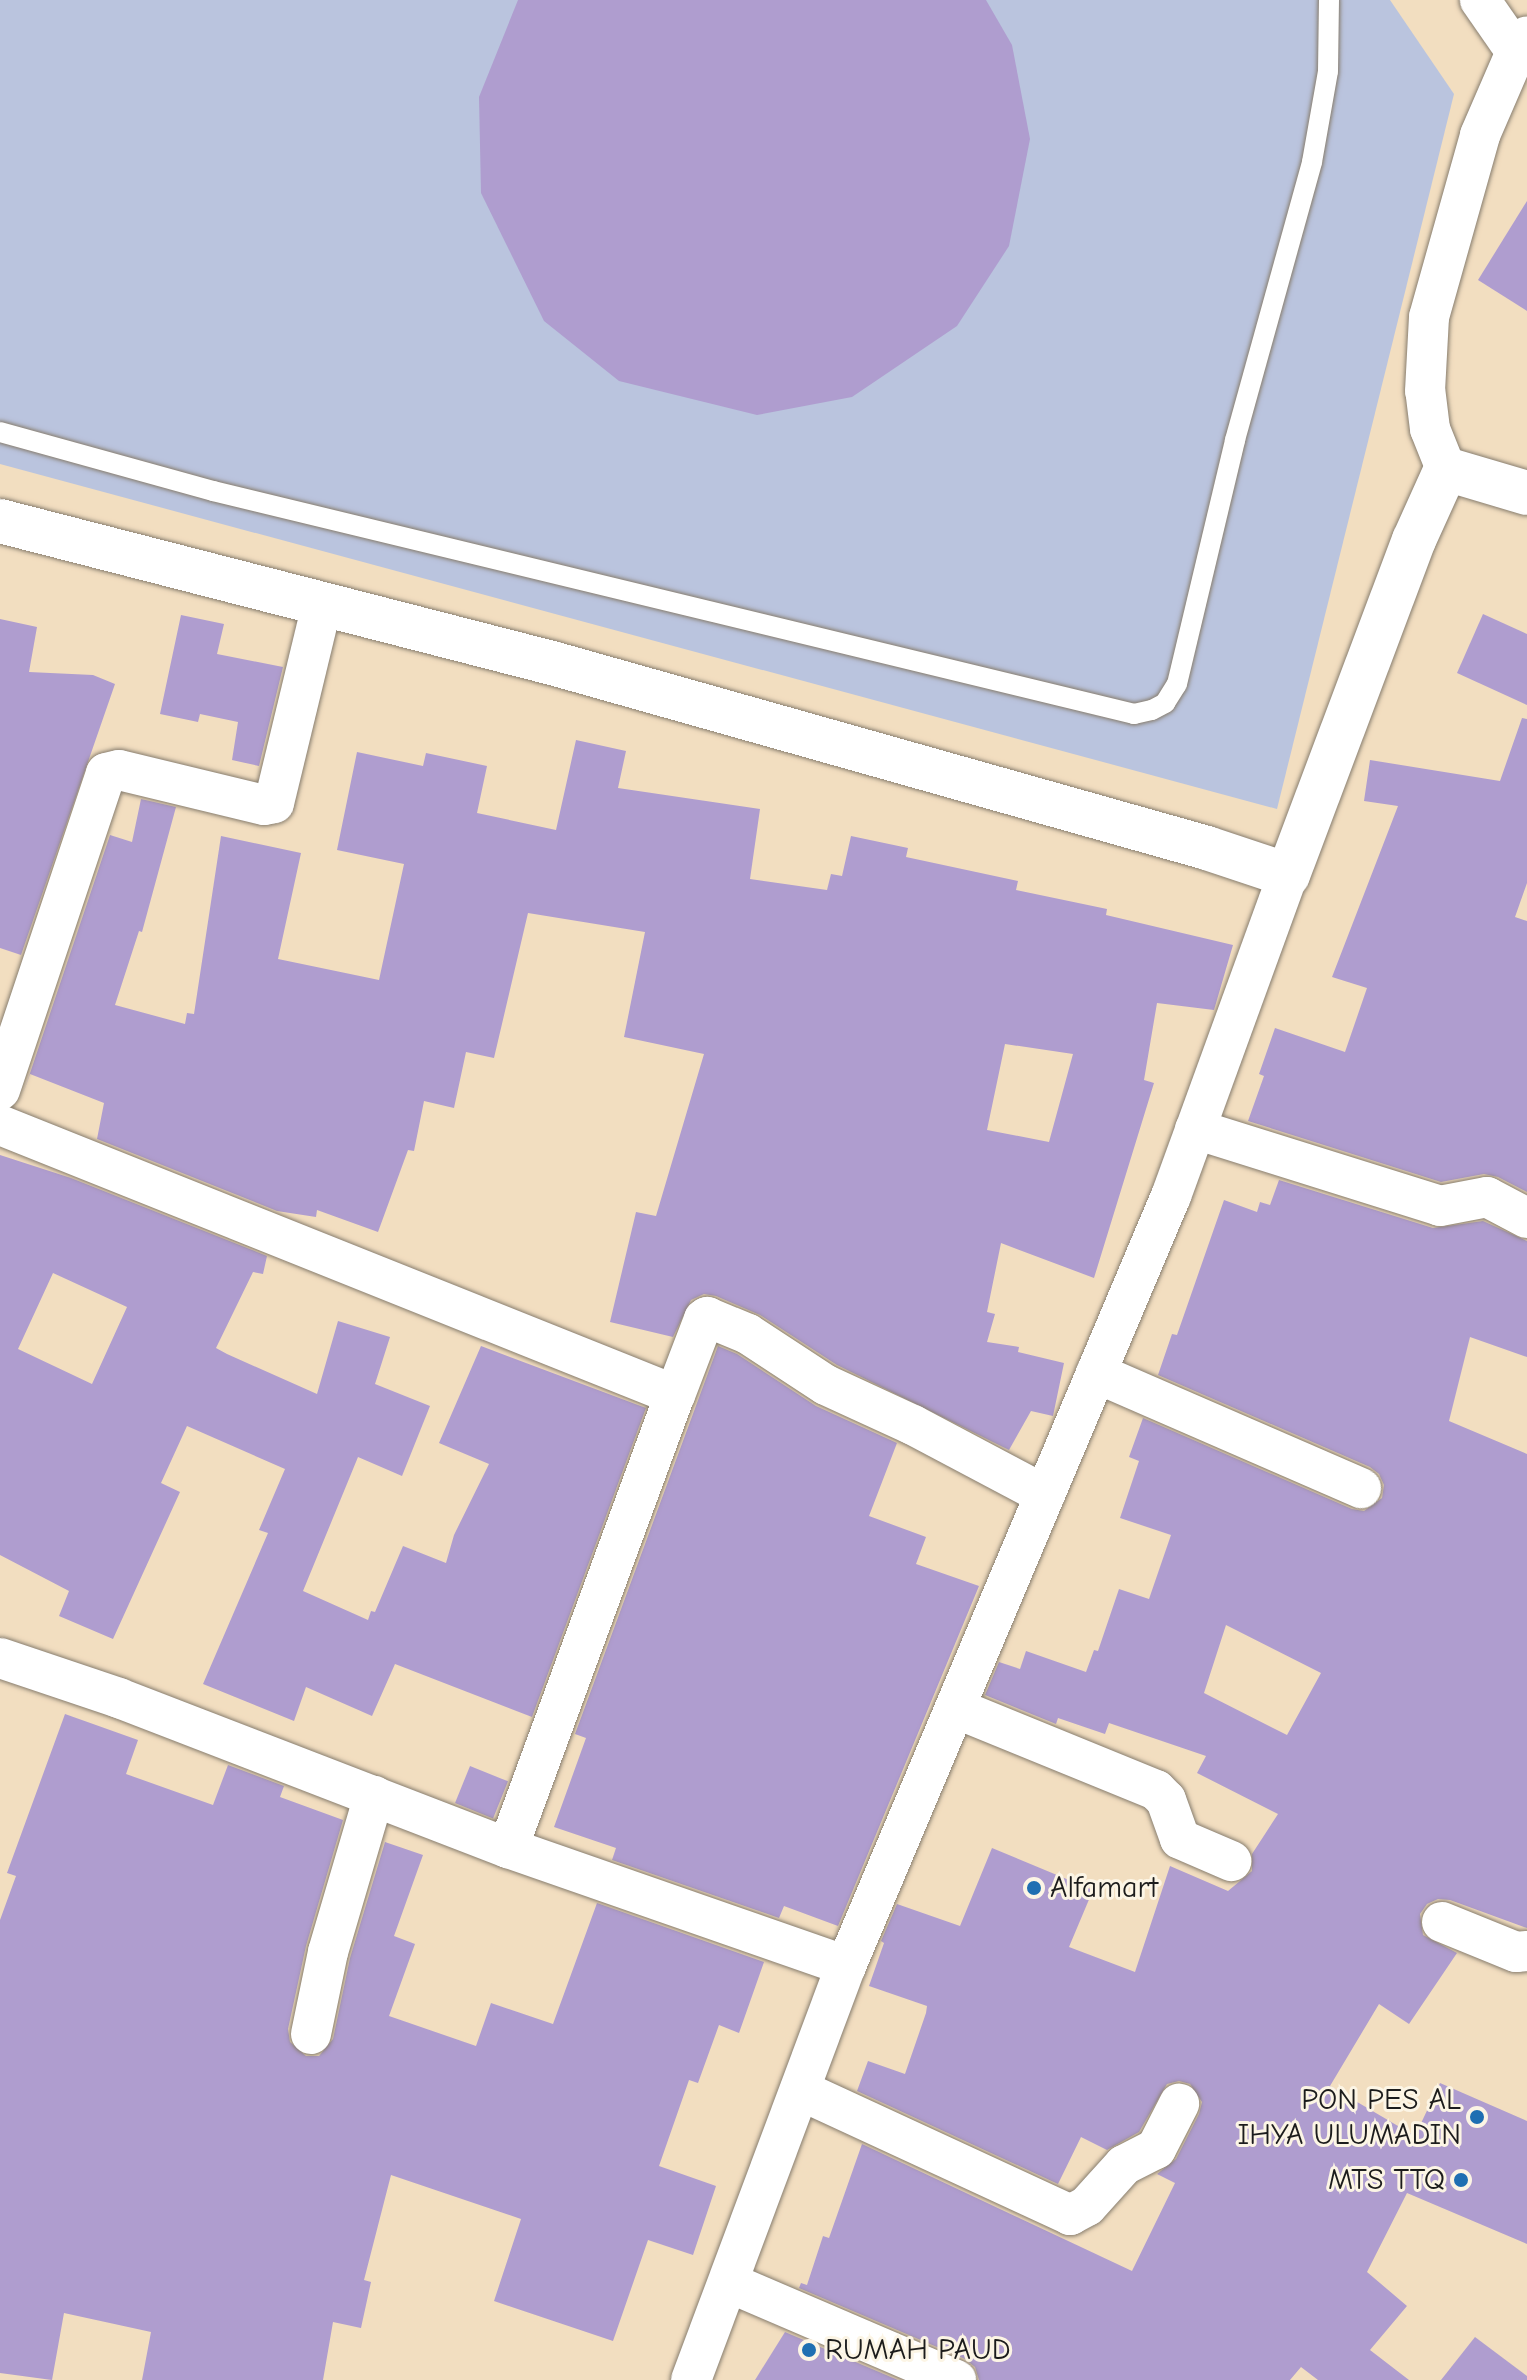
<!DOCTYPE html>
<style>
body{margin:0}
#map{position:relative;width:1527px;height:2380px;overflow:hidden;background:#f2dec0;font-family:"Comic Neue",sans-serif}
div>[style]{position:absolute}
.industrial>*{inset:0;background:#bac4de}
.building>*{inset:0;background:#af9dcf;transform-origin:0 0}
.roads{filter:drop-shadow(0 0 2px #877d6e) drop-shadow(0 0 2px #877d6e)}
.lane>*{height:20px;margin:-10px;padding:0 10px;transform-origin:10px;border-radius:10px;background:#fff}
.street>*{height:40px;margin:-20px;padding:0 20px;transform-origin:20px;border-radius:20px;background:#fff}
.secondary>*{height:44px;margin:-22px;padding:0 22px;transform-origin:22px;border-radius:22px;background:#fff}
.dots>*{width:22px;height:22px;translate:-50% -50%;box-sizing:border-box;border:4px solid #fcf5e5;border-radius:50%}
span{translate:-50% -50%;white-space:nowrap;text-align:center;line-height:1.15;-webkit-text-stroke:6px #fcf5e5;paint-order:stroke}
.poi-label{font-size:30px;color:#1c1c1c}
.left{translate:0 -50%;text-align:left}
.right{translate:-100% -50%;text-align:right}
</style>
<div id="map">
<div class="industrial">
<i style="clip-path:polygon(0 0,1390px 0,1454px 94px,1277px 809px,0 464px)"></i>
</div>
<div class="building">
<i style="clip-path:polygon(518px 0,986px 0,1012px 45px,1030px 139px,1009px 246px,957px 326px,852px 397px,757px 415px,619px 381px,544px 321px,481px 193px,479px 97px)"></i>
<i style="clip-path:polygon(1527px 201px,1527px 311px,1478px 280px)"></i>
<i style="clip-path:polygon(1483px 614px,1527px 634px,1527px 705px,1457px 673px)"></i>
<i style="clip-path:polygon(181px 615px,224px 624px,217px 654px,283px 667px,259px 766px,232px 760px,238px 722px,200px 714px,198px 722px,160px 714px)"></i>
<i style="clip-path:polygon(0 619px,37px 627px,29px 672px,93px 675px,115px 684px,21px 955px,0 948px)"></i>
<i style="clip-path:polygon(1522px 718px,1527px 719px,1527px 883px,1515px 917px,1527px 921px,1527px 1192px,1498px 1177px,1484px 1174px,1441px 1182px,1248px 1121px,1264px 1076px,1259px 1074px,1275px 1028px,1345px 1052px,1367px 988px,1332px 977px,1398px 806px,1364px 801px,1370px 760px,1500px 781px)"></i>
<i style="clip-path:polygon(evenodd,576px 740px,626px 751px,618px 788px,760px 809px,750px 879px,827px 890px,831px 874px,842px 876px,851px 836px,908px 848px,906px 857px,1018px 881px,1016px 890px,1107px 909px,1106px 915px,1233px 945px,1214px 1010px,1157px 1003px,1144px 1080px,1154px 1083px,1094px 1278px,1001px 1243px,987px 1312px,995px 1314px,987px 1342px,1019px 1347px,1018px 1352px,1064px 1363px,1053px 1416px,1031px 1411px,1009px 1450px,837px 1365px,760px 1315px,716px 1296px,704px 1294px,691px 1300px,673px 1337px,610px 1322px,636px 1212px,656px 1216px,704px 1054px,624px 1037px,645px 932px,528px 913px,494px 1058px,466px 1052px,454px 1108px,424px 1101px,414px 1151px,408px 1150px,378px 1232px,317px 1210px,316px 1217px,277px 1211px,97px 1139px,104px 1103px,30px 1074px,23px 1094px,110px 835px,132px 842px,141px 799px,176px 807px,142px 932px,139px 931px,115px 1005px,185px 1024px,187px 1013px,194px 1014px,221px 836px,301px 853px,278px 959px,379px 980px,404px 864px,337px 850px,357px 752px,423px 766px,426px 753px,487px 766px,477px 813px,556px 830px,576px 740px,1005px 1044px,1073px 1054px,1049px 1142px,987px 1130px,1005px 1044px)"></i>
<i style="clip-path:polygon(evenodd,0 1155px,71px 1178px,267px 1256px,263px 1274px,253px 1272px,216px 1348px,227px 1354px,317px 1394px,338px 1321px,390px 1337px,375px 1384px,430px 1406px,402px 1476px,358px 1457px,303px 1591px,368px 1620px,371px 1611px,375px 1612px,403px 1546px,446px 1563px,454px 1535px,489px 1464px,439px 1443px,481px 1346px,646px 1408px,532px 1717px,395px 1664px,372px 1716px,306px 1687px,294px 1721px,203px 1684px,268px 1533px,259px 1530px,285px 1469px,187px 1426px,161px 1483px,180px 1492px,113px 1639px,59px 1616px,69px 1591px,0 1555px,0 1155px,53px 1273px,127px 1307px,92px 1384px,18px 1349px,53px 1273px)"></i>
<i style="clip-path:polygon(evenodd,1279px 1180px,1433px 1228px,1483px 1221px,1527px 1241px,1527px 1357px,1470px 1337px,1449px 1421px,1527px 1454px,1527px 1928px,1450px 1900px,1438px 1899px,1427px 1904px,1420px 1914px,1423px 1935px,1457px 1953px,1409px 2024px,1379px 2004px,1330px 2086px,1415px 2136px,1440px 2083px,1527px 2121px,1527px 2244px,1407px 2193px,1367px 2272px,1407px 2306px,1370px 2350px,1409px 2380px,1318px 2380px,1301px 2367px,1290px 2380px,979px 2380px,975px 2367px,965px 2359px,799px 2288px,801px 2283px,807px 2285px,823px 2236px,829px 2238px,862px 2144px,1132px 2271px,1175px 2183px,1157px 2174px,1176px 2159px,1199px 2114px,1202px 2102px,1190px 2084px,1179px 2081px,1167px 2084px,1139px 2132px,1107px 2150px,1081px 2137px,1058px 2184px,857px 2091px,868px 2061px,905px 2074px,926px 2013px,927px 2006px,869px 1986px,884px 1943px,881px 1941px,897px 1904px,960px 1926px,992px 1848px,1093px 1890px,1069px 1947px,1135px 1972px,1170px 1866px,1228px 1891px,1252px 1871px,1252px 1854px,1278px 1814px,1197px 1773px,1206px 1756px,1109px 1723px,1105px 1734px,1058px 1718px,1056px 1724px,985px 1695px,999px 1662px,1020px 1669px,1026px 1651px,1086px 1672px,1094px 1650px,1098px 1651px,1119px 1589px,1149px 1599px,1171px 1535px,1120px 1518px,1139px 1461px,1129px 1457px,1143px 1418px,1352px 1509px,1364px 1511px,1382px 1498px,1384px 1485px,1379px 1474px,1370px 1467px,1158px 1375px,1172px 1334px,1177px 1335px,1224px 1200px,1257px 1212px,1260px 1202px,1270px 1205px,1279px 1180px,1226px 1625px,1321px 1673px,1287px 1735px,1204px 1693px,1226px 1625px)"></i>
<i style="clip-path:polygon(718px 1346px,737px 1354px,816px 1406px,897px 1443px,869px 1516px,926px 1537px,916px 1564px,979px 1586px,838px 1926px,784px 1906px,779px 1918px,612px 1860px,616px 1848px,554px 1827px,586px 1738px,575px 1734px)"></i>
<i style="clip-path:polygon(65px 1714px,138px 1740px,126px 1774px,213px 1805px,228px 1765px,284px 1786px,280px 1797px,343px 1820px,306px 1946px,288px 2029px,290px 2042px,306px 2056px,319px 2056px,333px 2039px,350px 1958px,385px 1842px,423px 1855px,394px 1936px,415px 1944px,389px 2016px,476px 2046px,491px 2003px,553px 2024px,597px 1903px,764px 1962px,739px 2033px,719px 2025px,698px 2083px,689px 2080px,659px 2166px,716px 2186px,693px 2255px,648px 2240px,613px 2341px,494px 2301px,521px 2219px,391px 2175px,364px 2280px,371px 2282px,361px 2328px,333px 2322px,323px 2380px,142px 2380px,151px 2332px,64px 2313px,52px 2380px,0 2373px,0 1920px,16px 1876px,7px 1873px)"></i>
<i style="left:470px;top:1766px;width:41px;height:40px;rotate:22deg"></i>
<i style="clip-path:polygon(785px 2332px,898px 2380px,755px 2380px)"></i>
<i style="clip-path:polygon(1475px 2337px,1527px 2376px,1527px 2380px,1441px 2380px)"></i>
</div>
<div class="roads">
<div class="lane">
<i style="left:0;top:432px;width:221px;rotate:15.5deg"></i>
<i style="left:213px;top:491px;width:948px;rotate:13.61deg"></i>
<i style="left:1134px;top:714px;width:18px;rotate:-13deg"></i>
<i style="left:1152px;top:710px;width:15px;rotate:-28deg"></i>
<i style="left:1165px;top:703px;width:22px;rotate:-58deg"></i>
<i style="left:1177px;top:684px;width:251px;rotate:-76.6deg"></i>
<i style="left:1235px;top:440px;width:288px;rotate:-74.5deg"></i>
<i style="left:1312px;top:162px;width:92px;rotate:-80deg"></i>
<i style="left:1328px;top:71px;width:71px;rotate:-89.2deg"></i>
</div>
<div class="street">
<i style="left:1480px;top:0;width:63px;rotate:55.3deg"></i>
<i style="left:1446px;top:469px;width:43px;rotate:-111.8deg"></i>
<i style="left:1430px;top:429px;width:38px;rotate:-97deg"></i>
<i style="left:1425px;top:391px;width:74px;rotate:-86.9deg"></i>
<i style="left:1429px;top:317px;width:189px;rotate:-74.3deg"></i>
<i style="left:1480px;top:135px;width:90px;rotate:-66.6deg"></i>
<i style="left:1516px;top:52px;width:19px;rotate:-55deg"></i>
<i style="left:0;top:1090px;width:334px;rotate:-71.5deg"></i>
<i style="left:106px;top:773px;width:13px;rotate:-13deg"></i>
<i style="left:119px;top:770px;width:149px;rotate:13.6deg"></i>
<i style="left:264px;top:805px;width:10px;rotate:-11deg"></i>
<i style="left:274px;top:803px;width:205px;rotate:-76.4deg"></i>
<i style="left:0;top:1125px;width:727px;rotate:21.8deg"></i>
<i style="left:675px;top:1395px;width:81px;rotate:-69.1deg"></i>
<i style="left:704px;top:1319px;width:4px;rotate:-34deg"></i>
<i style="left:707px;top:1317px;width:44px;rotate:22.5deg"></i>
<i style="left:748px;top:1334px;width:93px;rotate:33.2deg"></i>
<i style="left:826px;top:1385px;width:96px;rotate:24.7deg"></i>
<i style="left:913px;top:1425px;width:149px;rotate:27.9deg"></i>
<i style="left:1195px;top:1129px;width:257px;rotate:17.4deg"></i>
<i style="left:1440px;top:1206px;width:48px;rotate:-10.8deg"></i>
<i style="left:1487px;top:1197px;width:45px;rotate:27.7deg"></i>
<i style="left:1096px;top:1373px;width:289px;rotate:23.5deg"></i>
<i style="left:0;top:1658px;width:126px;rotate:18.6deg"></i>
<i style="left:119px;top:1698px;width:417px;rotate:21.1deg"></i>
<i style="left:508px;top:1848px;width:358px;rotate:19.2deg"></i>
<i style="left:955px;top:1708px;width:217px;rotate:22.2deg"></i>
<i style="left:1156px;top:1790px;width:14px;rotate:45deg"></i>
<i style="left:1166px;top:1800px;width:41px;rotate:70.3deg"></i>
<i style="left:1180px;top:1839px;width:56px;rotate:23.3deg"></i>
<i style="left:508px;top:1848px;width:483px;rotate:-69.8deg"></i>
<i style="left:1442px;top:1922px;width:80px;rotate:22.1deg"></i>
<i style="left:1516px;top:1952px;width:11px;rotate:-5deg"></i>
<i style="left:311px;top:2034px;width:84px;rotate:-78.3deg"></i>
<i style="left:328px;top:1952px;width:163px;rotate:-73.6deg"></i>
<i style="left:800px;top:2090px;width:298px;rotate:24.8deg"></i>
<i style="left:1070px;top:2215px;width:19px;rotate:-28deg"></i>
<i style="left:1087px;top:2206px;width:55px;rotate:-47.9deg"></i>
<i style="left:1124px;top:2165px;width:36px;rotate:-27deg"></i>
<i style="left:1156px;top:2149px;width:51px;rotate:-62.9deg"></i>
<i style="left:730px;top:2283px;width:246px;rotate:23.2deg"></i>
<i style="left:691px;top:2380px;width:442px;rotate:-69.5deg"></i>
<i style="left:846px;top:1966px;width:836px;rotate:-67.12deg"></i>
<i style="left:1171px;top:1196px;width:342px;rotate:-70deg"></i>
</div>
<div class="secondary">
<i style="left:0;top:521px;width:570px;rotate:14.43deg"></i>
<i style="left:552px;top:663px;width:681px;rotate:15.77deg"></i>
<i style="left:1207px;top:848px;width:85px;rotate:18.4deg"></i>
<i style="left:1288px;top:875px;width:358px;rotate:-69.4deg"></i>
<i style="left:1414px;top:540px;width:78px;rotate:-65.7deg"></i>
<i style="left:1446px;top:469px;width:84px;rotate:16.5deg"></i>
</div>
</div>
<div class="dots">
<i style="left:1034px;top:1888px;background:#1f6fb2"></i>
<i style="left:1477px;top:2117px;background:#1f6fb2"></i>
<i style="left:1461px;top:2180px;background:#1f6fb2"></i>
<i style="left:809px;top:2350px;background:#1f6fb2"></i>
</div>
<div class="poi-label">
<span class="left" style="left:1050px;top:1888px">Alfamart</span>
<span class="right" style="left:1461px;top:2117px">PON PES AL<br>IHYA ULUMADIN</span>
<span class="right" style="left:1445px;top:2180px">MTS TTQ</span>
<span class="left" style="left:825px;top:2350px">RUMAH PAUD</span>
</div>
</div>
